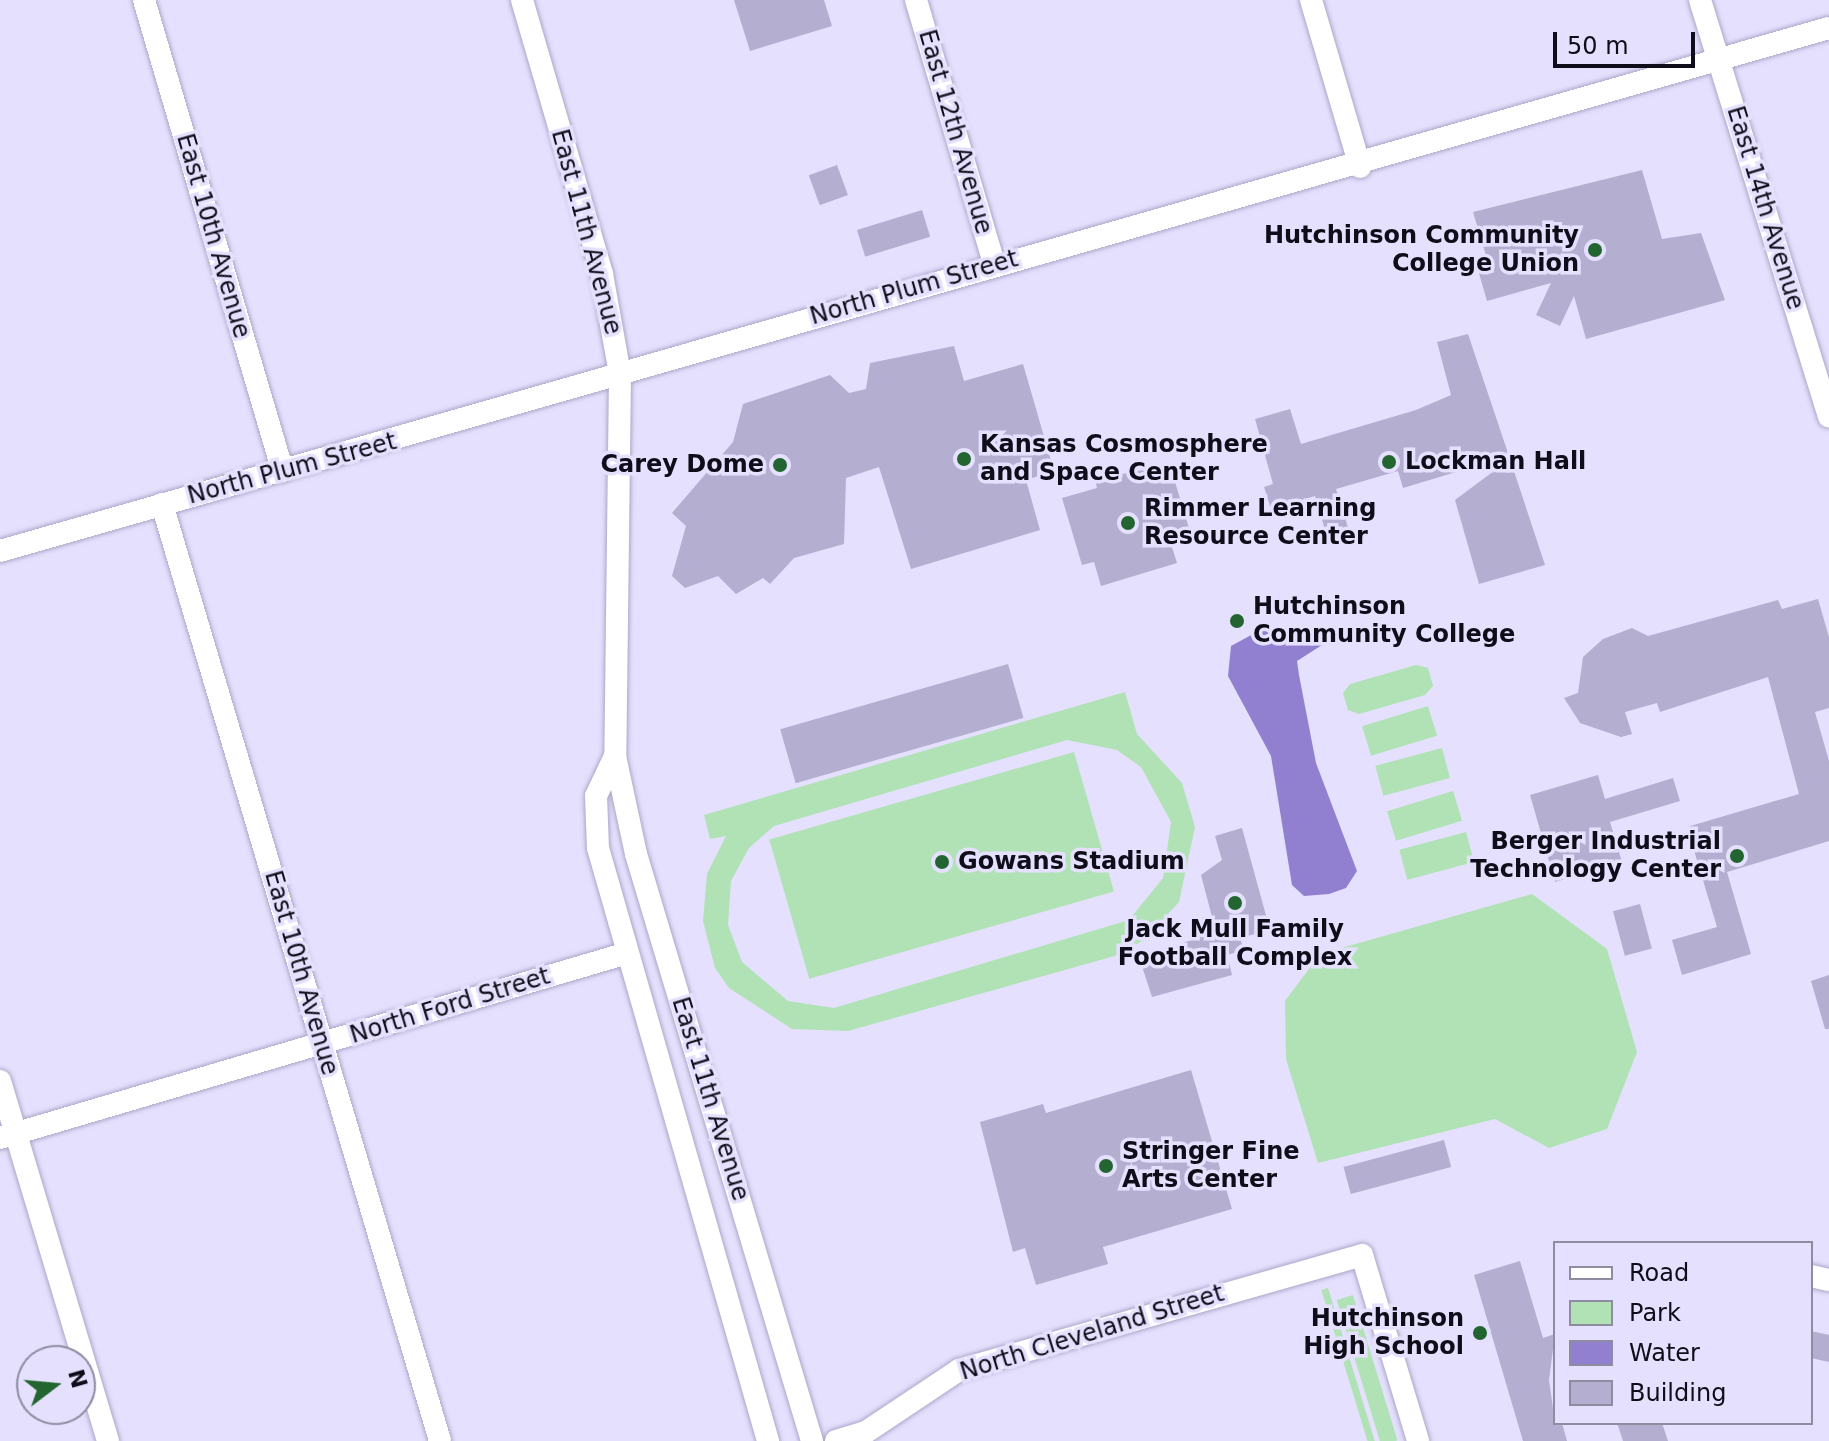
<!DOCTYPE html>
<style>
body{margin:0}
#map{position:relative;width:1829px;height:1441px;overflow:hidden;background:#e4e0fd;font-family:"DejaVu Sans",sans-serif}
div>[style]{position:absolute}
.green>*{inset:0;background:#b1e2b6;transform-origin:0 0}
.water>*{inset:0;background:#9180d0}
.building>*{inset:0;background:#b4aed1;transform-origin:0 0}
.roads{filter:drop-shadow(0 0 2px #aca7c9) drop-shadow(0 0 2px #aca7c9)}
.minor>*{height:22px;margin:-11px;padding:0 11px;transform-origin:11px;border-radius:11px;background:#fff}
.dots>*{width:22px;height:22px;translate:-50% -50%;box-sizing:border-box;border:4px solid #e4e0fd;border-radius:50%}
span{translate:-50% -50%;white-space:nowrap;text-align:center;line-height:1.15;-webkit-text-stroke:7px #e4e0fd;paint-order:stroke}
.street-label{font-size:24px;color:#0f0d19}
.poi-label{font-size:24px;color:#0f0d19;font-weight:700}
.right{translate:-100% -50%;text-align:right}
.left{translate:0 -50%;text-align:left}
.legend{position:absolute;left:1553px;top:1241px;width:260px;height:184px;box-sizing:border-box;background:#e4e0fd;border:2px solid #8f8ca2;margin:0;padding:10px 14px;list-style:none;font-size:24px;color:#0f0d19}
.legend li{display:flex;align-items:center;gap:16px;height:40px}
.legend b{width:40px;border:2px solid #8f8ca2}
.north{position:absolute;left:16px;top:1345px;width:80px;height:80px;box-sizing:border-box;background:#e4e0fd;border:2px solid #8f8ca2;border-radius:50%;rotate:74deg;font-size:22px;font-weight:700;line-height:32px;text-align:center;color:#0f0d19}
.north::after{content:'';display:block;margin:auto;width:28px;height:36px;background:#226530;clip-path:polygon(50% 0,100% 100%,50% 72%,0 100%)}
.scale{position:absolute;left:1553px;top:32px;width:142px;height:36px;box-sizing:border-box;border:4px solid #0f0d19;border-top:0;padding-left:10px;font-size:24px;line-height:28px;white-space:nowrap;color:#0f0d19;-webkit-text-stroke:6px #e4e0fd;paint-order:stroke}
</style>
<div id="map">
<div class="green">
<i style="clip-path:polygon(1416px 665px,1428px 668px,1433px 686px,1425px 695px,1359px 714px,1348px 710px,1343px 693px,1350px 684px)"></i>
<i style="clip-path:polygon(evenodd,1125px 692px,1137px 734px,1182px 783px,1195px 827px,1179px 902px,1145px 939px,1118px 955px,848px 1031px,792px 1029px,729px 988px,715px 968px,703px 921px,707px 874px,726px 836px,710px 839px,704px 815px,1125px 692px,1067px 740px,1117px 750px,1141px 767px,1171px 822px,1163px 878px,1129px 920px,834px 1008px,788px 1001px,742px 962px,728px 925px,731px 881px,749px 848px,774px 826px,1067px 740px)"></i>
<i style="left:1428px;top:706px;width:31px;height:69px;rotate:73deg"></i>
<i style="left:1442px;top:748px;width:31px;height:69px;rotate:75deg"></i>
<i style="left:1074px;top:752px;width:145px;height:317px;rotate:74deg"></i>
<i style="left:1453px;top:791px;width:31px;height:69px;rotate:73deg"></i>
<i style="left:1466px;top:832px;width:31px;height:69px;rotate:75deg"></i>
<i style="clip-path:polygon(1532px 894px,1607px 949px,1637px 1052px,1607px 1129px,1549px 1148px,1495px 1119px,1318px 1163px,1286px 1059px,1285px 1001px,1320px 954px)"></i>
<i style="left:1328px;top:1288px;width:160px;height:7px;rotate:73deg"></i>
<i style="left:1353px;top:1295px;width:152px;height:17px;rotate:73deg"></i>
</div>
<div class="water">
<i style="clip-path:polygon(1266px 627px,1321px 637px,1322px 645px,1297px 661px,1299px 675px,1316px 763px,1357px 871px,1346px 888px,1329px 894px,1304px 896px,1292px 885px,1271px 756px,1228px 676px,1231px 646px)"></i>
</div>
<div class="building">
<i style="clip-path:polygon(734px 0,824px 0,832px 26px,750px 51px)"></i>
<i style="left:837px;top:165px;width:32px;height:30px;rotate:70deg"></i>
<i style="clip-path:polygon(1642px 170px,1662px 239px,1701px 233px,1725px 300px,1586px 339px,1574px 296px,1560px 326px,1536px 315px,1551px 283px,1487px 301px,1476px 263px,1487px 259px,1473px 212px)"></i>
<i style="left:922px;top:210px;width:28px;height:68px;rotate:73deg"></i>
<i style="clip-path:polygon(1468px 334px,1509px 456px,1403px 488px,1398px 471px,1336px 489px,1351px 537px,1329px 543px,1315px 496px,1271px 509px,1264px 487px,1273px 484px,1255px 419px,1290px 409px,1301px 444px,1416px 410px,1451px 395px,1437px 342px)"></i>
<i style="clip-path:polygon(954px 346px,964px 381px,1023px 364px,1054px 471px,1026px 480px,1040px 530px,911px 569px,879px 467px,846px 478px,844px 544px,794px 558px,770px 584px,763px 578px,736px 594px,718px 576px,685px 588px,672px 576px,686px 526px,672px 513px,733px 442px,743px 404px,830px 375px,849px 393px,866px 389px,870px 363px)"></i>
<i style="clip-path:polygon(1510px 459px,1545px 565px,1479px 584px,1455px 500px)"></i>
<i style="clip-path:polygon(1170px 465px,1191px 535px,1170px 541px,1177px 563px,1101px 586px,1094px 562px,1082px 565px,1062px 498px,1097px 488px,1095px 479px)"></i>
<i style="clip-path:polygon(1818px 599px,1829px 637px,1829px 708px,1815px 712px,1829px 761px,1829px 841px,1727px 872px,1751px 954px,1682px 975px,1672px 940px,1717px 927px,1687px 827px,1799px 794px,1768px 677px,1660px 712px,1657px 703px,1625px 712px,1632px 734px,1621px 737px,1580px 723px,1564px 698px,1578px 693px,1583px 657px,1603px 639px,1632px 628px,1648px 636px,1778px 600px,1782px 609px)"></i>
<i style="left:1008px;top:664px;width:56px;height:237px;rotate:74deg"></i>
<i style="clip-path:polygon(1598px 775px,1605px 799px,1673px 778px,1680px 801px,1610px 822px,1622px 862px,1555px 882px,1530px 795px)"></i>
<i style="clip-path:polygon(1242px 828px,1270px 930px,1240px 938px,1244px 950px,1227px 955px,1232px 975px,1152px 997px,1139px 957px,1216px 932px,1201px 875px,1222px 860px,1215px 836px)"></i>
<i style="left:1640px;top:904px;width:46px;height:28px;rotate:75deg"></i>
<i style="clip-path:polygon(1829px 975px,1829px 1029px,1825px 1029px,1811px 981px)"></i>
<i style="clip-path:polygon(1191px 1070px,1232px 1209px,1103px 1247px,1108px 1264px,1036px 1285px,1025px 1248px,1013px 1252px,980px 1122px,1043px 1104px,1046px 1113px)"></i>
<i style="left:1444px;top:1140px;width:28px;height:104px;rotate:75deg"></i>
<i style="clip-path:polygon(1520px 1261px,1543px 1338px,1555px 1334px,1549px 1380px,1555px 1423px,1562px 1423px,1567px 1441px,1523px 1441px,1474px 1275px)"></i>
<i style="clip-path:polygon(1811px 1331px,1829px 1335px,1829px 1362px,1811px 1358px)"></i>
<i style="clip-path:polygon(1617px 1423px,1662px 1423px,1668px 1441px,1623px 1441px)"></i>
</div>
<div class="roads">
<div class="minor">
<i style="left:144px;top:0;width:491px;rotate:73.6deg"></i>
<i style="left:522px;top:0;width:285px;rotate:73.7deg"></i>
<i style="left:602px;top:274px;width:102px;rotate:79.8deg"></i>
<i style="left:620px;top:374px;width:382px;rotate:90.7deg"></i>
<i style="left:615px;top:756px;width:100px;rotate:77.9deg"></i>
<i style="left:636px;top:854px;width:613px;rotate:73.31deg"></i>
<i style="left:916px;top:0;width:275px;rotate:73.5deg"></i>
<i style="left:1311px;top:0;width:174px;rotate:73.6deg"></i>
<i style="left:1700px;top:0;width:436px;rotate:72.8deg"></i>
<i style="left:162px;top:504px;width:977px;rotate:73.47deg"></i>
<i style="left:0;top:551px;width:1902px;rotate:-15.96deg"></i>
<i style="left:615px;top:756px;width:44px;rotate:115.4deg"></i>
<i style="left:596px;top:796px;width:52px;rotate:87.8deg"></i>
<i style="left:598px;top:848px;width:617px;rotate:74deg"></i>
<i style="left:0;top:1081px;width:376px;rotate:73.3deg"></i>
<i style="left:0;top:1138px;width:651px;rotate:-16.43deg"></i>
<i style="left:1811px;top:1276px;width:18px;rotate:13deg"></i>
<i style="left:836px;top:1441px;width:31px;rotate:-17deg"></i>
<i style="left:866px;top:1432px;width:112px;rotate:-33.7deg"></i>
<i style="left:959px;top:1370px;width:419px;rotate:-15.9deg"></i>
<i style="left:1362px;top:1255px;width:194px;rotate:73.2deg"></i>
</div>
</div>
<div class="dots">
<i style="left:1595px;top:250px;background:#226530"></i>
<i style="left:964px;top:459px;background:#226530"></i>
<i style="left:1389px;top:462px;background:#226530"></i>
<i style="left:780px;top:465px;background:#226530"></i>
<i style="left:1128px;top:523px;background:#226530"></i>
<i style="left:1237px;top:621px;background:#226530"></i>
<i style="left:1737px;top:856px;background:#226530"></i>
<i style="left:942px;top:862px;background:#226530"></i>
<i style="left:1235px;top:903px;background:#226530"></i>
<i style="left:1106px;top:1166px;background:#226530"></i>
<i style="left:1480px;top:1333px;background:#226530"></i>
</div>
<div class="street-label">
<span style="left:955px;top:132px;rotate:74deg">East 12th Avenue</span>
<span style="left:1765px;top:208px;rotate:73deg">East 14th Avenue</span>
<span style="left:586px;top:232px;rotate:75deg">East 11th Avenue</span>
<span style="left:213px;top:236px;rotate:74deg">East 10th Avenue</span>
<span style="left:914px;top:288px;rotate:-16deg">North Plum Street</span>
<span style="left:292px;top:469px;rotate:-15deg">North Plum Street</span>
<span style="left:301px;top:973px;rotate:74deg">East 10th Avenue</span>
<span style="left:450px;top:1006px;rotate:-17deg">North Ford Street</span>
<span style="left:710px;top:1099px;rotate:73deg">East 11th Avenue</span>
<span style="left:1092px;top:1333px;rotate:-17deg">North Cleveland Street</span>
</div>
<div class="poi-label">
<span class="right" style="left:1579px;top:250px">Hutchinson Community<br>College Union</span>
<span class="left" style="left:980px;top:459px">Kansas Cosmosphere<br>and Space Center</span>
<span class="left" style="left:1405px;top:462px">Lockman Hall</span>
<span class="right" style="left:764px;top:465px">Carey Dome</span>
<span class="left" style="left:1144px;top:523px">Rimmer Learning<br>Resource Center</span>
<span class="left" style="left:1253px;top:621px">Hutchinson<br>Community College</span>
<span class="right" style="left:1721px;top:856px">Berger Industrial<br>Technology Center</span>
<span class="left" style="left:958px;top:862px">Gowans Stadium</span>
<span style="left:1235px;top:944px">Jack Mull Family<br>Football Complex</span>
<span class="left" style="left:1122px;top:1166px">Stringer Fine<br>Arts Center</span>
<span class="right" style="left:1464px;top:1333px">Hutchinson<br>High School</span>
</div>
<ul class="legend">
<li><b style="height:10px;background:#fff"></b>Road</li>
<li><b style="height:22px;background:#b1e2b6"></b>Park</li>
<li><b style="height:22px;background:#9180d0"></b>Water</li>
<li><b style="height:22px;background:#b4aed1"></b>Building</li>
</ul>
<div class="north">N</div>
<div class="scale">50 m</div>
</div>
